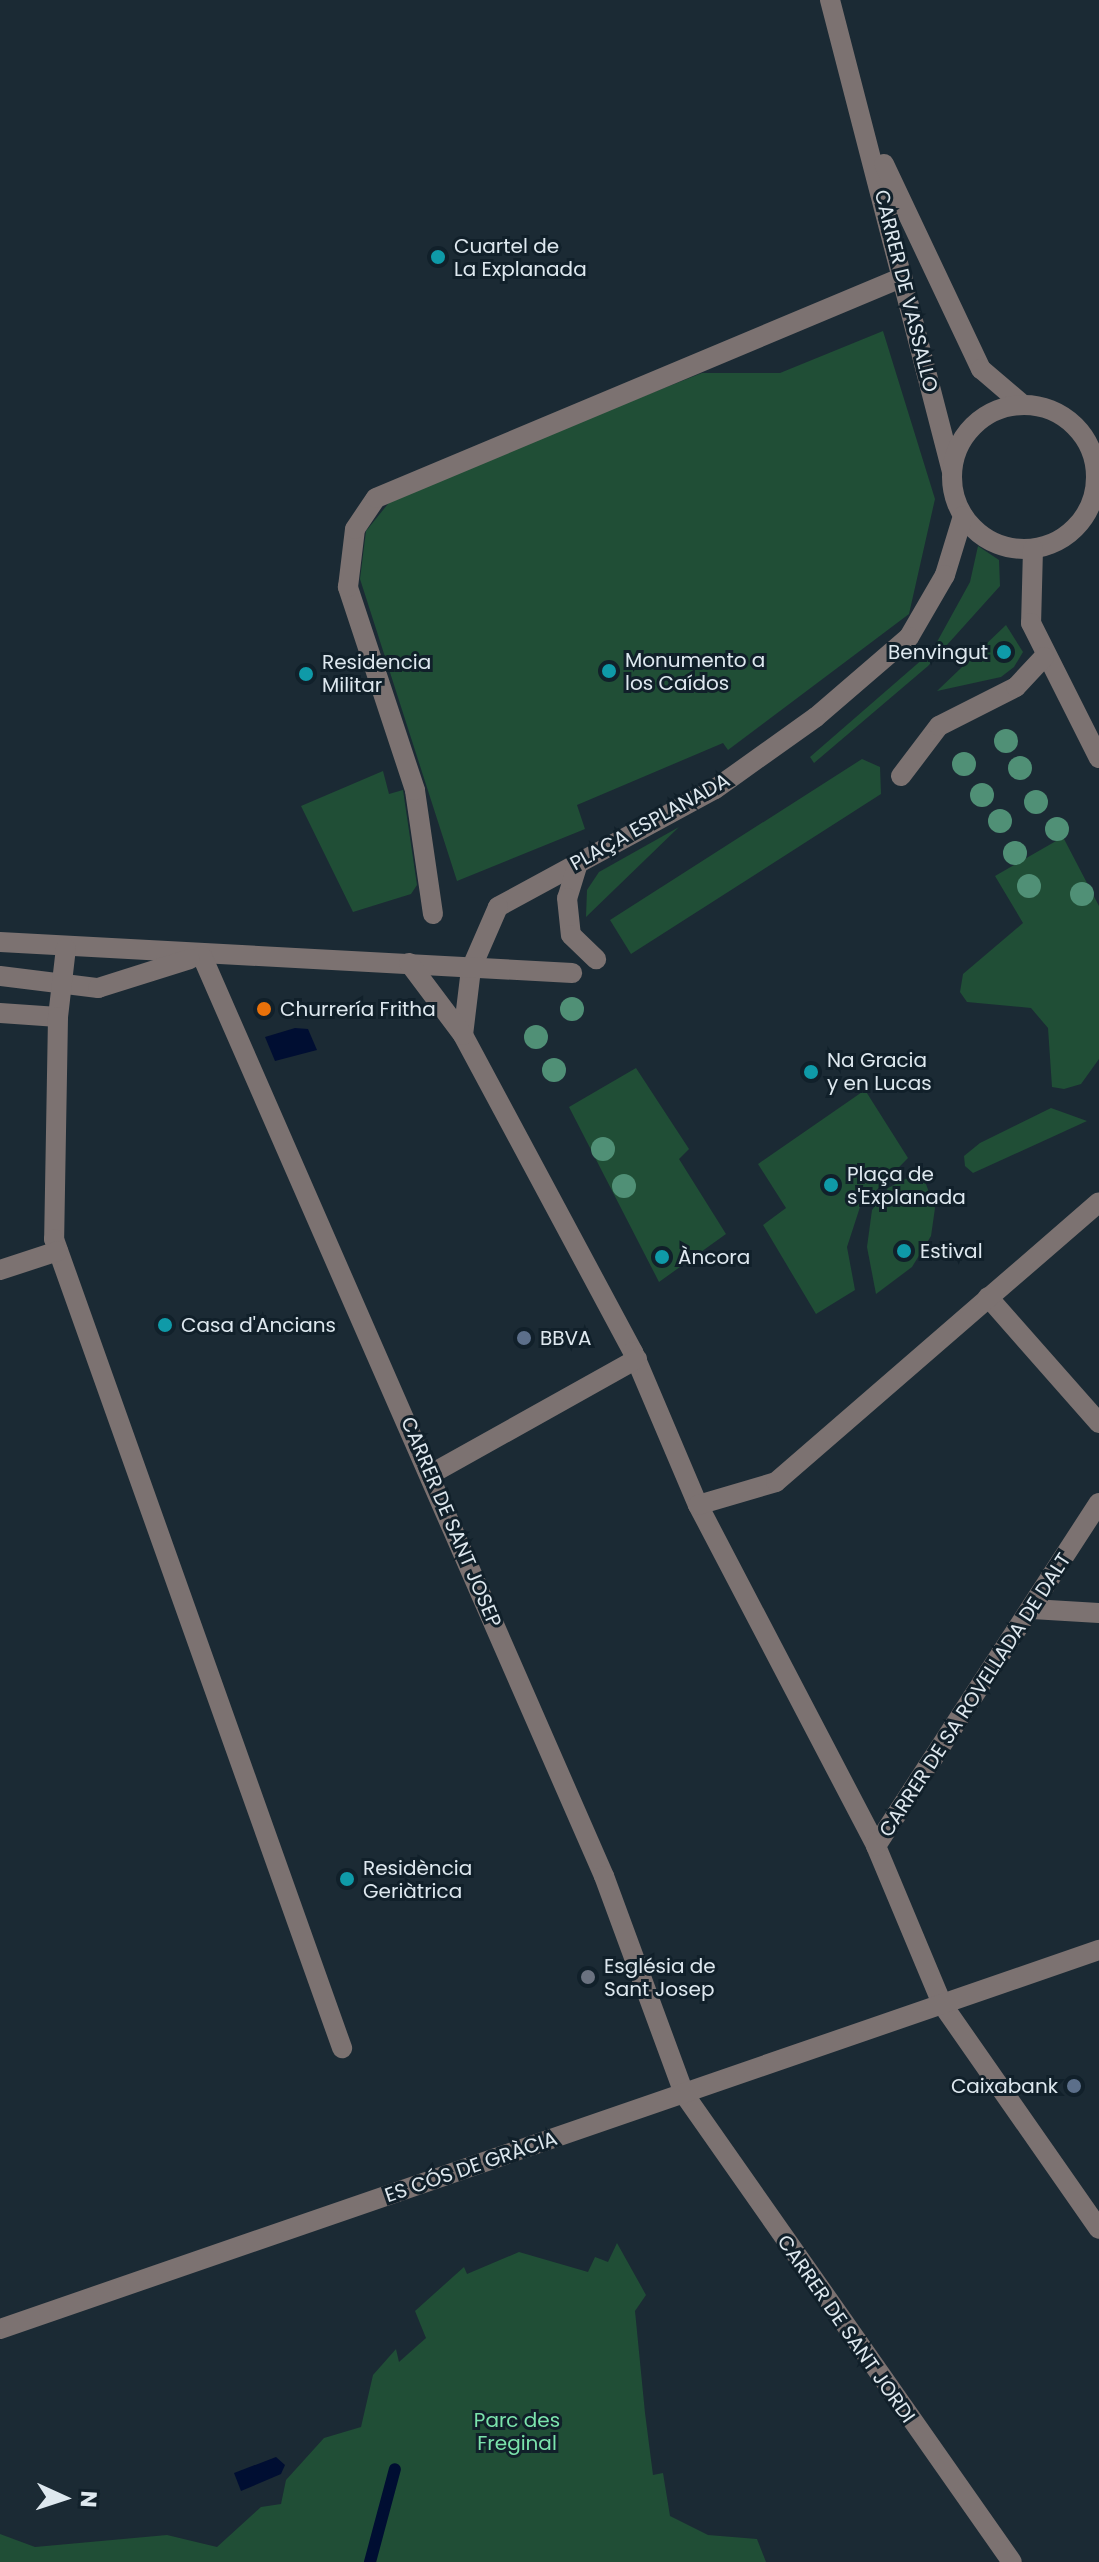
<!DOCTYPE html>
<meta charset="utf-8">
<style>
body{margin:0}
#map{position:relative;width:1099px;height:2562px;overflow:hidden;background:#1b2a34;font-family:Poppins,sans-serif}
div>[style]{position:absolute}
.green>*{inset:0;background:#204e36}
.water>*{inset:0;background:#000e32}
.stream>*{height:12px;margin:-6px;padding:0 6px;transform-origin:6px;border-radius:6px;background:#000e32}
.minor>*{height:20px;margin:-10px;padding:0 10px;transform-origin:10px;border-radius:10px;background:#7c7271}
.minor>.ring{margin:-10px;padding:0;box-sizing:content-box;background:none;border:20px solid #7c7271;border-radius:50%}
.trees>*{width:24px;height:24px;margin:-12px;border-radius:50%;background:#509076}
.dots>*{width:22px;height:22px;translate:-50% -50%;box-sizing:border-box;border:4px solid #11202a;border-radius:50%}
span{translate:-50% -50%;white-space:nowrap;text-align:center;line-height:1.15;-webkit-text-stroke:6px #11202a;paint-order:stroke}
.poi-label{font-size:20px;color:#dee8ef}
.left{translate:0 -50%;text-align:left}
.right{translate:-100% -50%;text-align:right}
.street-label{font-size:20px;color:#dee8ef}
.park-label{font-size:20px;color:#7be3ac}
.north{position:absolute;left:24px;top:2458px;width:80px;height:80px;-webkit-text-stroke:6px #11202a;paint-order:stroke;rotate:93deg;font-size:22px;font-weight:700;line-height:32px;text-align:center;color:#dee8ef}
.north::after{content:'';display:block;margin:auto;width:28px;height:36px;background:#dee8ef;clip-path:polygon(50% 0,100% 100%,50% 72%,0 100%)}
</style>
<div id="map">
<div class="green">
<i style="clip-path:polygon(883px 331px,935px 499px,909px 614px,728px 750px,723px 743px,577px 805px,585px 829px,457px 881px,360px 579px,366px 531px,396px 494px,702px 373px,780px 373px)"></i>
<i style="clip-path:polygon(978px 546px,999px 560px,1000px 586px,928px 666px,814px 763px,810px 757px,932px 651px,970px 582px)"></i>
<i style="clip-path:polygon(1006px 625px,1023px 652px,1014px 667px,1001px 677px,937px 691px)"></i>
<i style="clip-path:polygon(862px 759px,880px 767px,881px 794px,631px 954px,610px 920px)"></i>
<i style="clip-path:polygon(383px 771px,389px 794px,403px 790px,417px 885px,411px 894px,353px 912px,301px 806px)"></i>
<i style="clip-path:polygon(679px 827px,586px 917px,587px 890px,599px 872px)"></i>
<i style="clip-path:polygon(1063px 837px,1099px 906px,1099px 1059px,1081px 1084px,1064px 1089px,1052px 1087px,1048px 1028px,1031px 1008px,967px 1002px,960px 992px,963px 974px,1023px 923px,995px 876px)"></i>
<i style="clip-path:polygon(636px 1068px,689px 1149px,679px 1159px,726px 1234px,659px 1282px,569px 1107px)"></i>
<i style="clip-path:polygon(865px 1090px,908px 1158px,860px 1207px,847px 1247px,855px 1290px,816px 1314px,763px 1225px,786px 1208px,758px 1164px)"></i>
<i style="clip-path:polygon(1051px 1108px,1087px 1121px,973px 1173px,965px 1166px,964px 1156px,980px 1143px)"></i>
<i style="clip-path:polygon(921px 1171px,935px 1208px,931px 1236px,912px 1267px,876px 1294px,867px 1247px,872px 1210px,888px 1188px)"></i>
<i style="clip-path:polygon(617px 2243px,646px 2295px,635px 2311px,645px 2413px,653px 2475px,663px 2473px,670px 2516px,708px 2535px,757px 2539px,766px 2562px,0 2562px,0 2534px,35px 2547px,167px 2535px,217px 2547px,261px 2507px,281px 2504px,286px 2480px,324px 2438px,361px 2427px,373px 2375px,396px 2349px,399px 2362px,426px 2338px,415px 2311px,464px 2267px,467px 2274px,519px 2252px,588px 2272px,595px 2257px,608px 2262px)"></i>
</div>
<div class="water">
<i style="clip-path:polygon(295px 1028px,308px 1029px,317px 1050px,275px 1061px,265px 1037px)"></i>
<i style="clip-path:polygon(276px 2457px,285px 2465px,281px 2474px,241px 2491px,234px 2473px)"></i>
</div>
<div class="stream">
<i style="left:370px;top:2562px;width:96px;rotate:-75deg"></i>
</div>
<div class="minor">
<i style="left:830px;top:0;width:487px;rotate:75.5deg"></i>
<i style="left:884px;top:164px;width:227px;rotate:64.7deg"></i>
<i style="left:981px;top:369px;width:54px;rotate:40.5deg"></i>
<i class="ring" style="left:952px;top:405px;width:124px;height:124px"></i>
<i style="left:963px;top:516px;width:62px;rotate:107deg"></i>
<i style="left:945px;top:575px;width:72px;rotate:120.1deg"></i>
<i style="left:909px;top:637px;width:123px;rotate:139.3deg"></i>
<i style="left:816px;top:717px;width:124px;rotate:144.5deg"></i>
<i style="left:715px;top:789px;width:247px;rotate:151.5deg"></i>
<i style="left:498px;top:907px;width:68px;rotate:113.5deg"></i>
<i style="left:471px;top:969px;width:66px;rotate:96.9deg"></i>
<i style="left:463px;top:1035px;width:360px;rotate:61.8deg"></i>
<i style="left:633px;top:1352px;width:166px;rotate:67deg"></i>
<i style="left:698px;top:1505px;width:385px;rotate:62.4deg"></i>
<i style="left:876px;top:1846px;width:171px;rotate:67.3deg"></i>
<i style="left:942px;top:2004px;width:274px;rotate:55.1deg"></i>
<i style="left:1033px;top:549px;width:74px;rotate:91.5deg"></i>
<i style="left:1031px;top:623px;width:151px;rotate:63.3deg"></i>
<i style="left:901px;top:776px;width:63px;rotate:-52.8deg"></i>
<i style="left:939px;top:726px;width:86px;rotate:-26.9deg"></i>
<i style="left:1016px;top:687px;width:41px;rotate:-47deg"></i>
<i style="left:578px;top:863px;width:37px;rotate:107deg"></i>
<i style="left:567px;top:898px;width:37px;rotate:84deg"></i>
<i style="left:571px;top:935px;width:35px;rotate:44deg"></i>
<i style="left:433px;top:914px;width:125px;rotate:-98.3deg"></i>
<i style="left:415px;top:790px;width:214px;rotate:-108.3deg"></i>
<i style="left:348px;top:587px;width:58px;rotate:-83.1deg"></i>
<i style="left:355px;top:529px;width:37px;rotate:-56deg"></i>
<i style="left:376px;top:498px;width:571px;rotate:-22.75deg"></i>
<i style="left:0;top:942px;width:573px;rotate:3.1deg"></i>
<i style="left:202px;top:956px;width:1004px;rotate:66.4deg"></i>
<i style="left:604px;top:1876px;width:232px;rotate:69.8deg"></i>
<i style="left:684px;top:2094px;width:571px;rotate:54.98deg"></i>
<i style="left:409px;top:963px;width:90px;rotate:53.1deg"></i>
<i style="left:0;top:976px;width:99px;rotate:7deg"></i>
<i style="left:98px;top:988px;width:96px;rotate:-17.5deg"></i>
<i style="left:0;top:1013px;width:58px;rotate:3.9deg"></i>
<i style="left:58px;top:1017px;width:69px;rotate:-83.4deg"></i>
<i style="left:58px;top:1017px;width:222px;rotate:91deg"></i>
<i style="left:54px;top:1239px;width:859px;rotate:70.4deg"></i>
<i style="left:0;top:1270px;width:61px;rotate:-18.1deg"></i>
<i style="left:988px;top:1297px;width:168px;rotate:48.6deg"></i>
<i style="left:431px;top:1474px;width:236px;rotate:-29.2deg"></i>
<i style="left:698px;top:1505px;width:81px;rotate:-16.4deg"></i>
<i style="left:776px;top:1482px;width:427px;rotate:-40.9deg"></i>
<i style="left:1032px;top:1609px;width:67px;rotate:3.4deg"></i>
<i style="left:876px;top:1846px;width:409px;rotate:-57deg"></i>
<i style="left:0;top:2329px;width:1163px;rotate:-19.03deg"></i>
</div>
<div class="trees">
<i style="left:1006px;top:741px"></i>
<i style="left:964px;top:764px"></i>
<i style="left:1020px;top:768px"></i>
<i style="left:982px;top:795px"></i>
<i style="left:1036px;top:802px"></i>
<i style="left:1000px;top:821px"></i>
<i style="left:1057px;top:829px"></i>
<i style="left:1015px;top:853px"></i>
<i style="left:1029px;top:886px"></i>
<i style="left:1082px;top:894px"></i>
<i style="left:572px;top:1009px"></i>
<i style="left:536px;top:1037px"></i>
<i style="left:554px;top:1070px"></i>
<i style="left:603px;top:1149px"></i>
<i style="left:624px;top:1186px"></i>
</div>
<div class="dots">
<i style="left:438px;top:257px;background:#0f9aa8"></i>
<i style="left:1004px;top:652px;background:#0f9aa8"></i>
<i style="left:609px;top:671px;background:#0f9aa8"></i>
<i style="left:306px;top:674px;background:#0f9aa8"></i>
<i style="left:264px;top:1009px;background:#e8710a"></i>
<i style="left:811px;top:1072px;background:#0f9aa8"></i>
<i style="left:831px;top:1185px;background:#0f9aa8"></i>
<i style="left:904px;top:1251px;background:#0f9aa8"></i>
<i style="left:662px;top:1257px;background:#0f9aa8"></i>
<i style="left:165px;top:1325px;background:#0f9aa8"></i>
<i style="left:524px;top:1338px;background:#5c6f8a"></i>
<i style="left:347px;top:1879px;background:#0f9aa8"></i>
<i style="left:588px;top:1977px;background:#6b7280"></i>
<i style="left:1074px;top:2086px;background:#5c6f8a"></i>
</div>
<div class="poi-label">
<span class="left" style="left:454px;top:258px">Cuartel de<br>La Explanada</span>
<span class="right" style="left:988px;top:652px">Benvingut</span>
<span class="left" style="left:625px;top:672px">Monumento a<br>los Caídos</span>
<span class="left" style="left:322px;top:674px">Residencia<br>Militar</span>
<span class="left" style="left:280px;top:1009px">Churrería Fritha</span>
<span class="left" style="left:827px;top:1072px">Na Gracia<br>y en Lucas</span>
<span class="left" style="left:847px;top:1186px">Plaça de<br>s'Explanada</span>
<span class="left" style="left:920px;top:1251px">Estival</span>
<span class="left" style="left:678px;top:1257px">Àncora</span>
<span class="left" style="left:181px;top:1325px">Casa d'Ancians</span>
<span class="left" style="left:540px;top:1338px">BBVA</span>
<span class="left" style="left:363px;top:1880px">Residència<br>Geriàtrica</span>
<span class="left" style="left:604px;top:1978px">Església de<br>Sant Josep</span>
<span class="right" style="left:1058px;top:2086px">Caixabank</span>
</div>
<div class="street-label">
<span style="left:906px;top:291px;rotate:76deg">CARRER DE VASSALLO</span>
<span style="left:650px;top:822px;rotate:-29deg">PLAÇA ESPLANADA</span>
<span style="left:451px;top:1522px;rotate:67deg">CARRER DE SANT JOSEP</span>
<span style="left:975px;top:1695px;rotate:-57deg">CARRER DE SA ROVELLADA DE DALT</span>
<span style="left:471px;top:2167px;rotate:-19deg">ES CÓS DE GRÀCIA</span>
<span style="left:846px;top:2329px;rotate:55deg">CARRER DE SANT JORDI</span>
</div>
<div class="park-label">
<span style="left:517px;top:2432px">Parc des<br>Freginal</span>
</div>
<div class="north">N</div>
</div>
